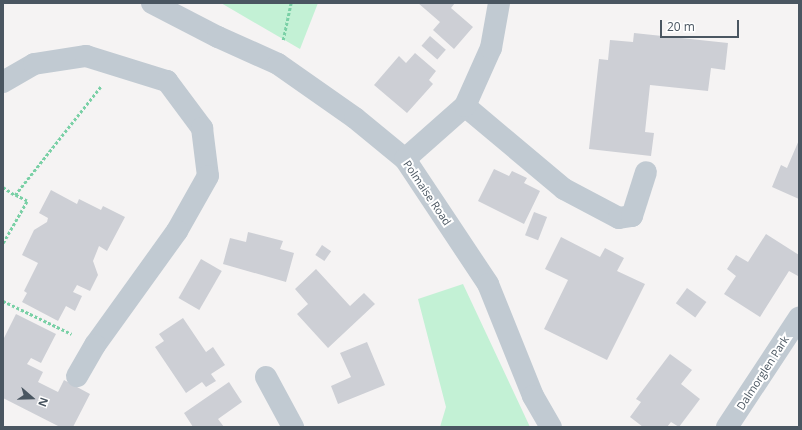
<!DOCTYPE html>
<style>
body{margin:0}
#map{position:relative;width:802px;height:430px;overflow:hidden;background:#f5f3f3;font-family:"Open Sans",sans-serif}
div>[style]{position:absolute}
.green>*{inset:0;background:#c3f1d5}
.building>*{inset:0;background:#cdcfd5;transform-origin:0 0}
.path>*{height:2.5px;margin-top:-1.25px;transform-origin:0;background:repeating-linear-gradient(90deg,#7ad0a6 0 3px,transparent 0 5px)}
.minor>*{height:22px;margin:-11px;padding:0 11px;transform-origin:11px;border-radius:11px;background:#c1cad2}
span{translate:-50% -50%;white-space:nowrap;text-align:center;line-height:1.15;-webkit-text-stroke:4px #fff;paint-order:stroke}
.street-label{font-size:11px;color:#4a5661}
.frame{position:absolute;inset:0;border:4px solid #4a5661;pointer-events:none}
.north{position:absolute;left:12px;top:378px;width:40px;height:40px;-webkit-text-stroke:3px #fff;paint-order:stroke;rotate:110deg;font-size:11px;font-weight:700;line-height:16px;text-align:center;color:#4a5661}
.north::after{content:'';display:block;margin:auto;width:14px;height:18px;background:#4a5661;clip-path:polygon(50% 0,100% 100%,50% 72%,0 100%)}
.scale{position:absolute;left:660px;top:20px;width:79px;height:18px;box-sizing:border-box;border:2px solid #4a5661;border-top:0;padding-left:5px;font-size:12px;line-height:14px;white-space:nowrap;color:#4a5661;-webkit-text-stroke:3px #fff;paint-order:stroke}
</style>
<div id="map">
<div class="green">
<i style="clip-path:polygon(221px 3px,318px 3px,300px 49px)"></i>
<i style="clip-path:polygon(463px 284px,530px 427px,440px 427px,446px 407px,418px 299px)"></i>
</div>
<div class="building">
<i style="clip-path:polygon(418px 3px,455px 3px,451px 8px,473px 27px,454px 49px,433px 30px,440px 22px)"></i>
<i style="clip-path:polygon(634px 33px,728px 43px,725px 70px,711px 68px,708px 91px,650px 85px,645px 132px,654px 133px,651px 156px,589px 149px,599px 59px,608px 60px,610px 40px,633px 42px)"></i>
<i style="left:430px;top:36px;width:21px;height:13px;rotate:41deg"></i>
<i style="clip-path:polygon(415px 53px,436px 71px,429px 80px,433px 84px,407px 113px,374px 85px,399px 56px,406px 63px)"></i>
<i style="clip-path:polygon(799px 140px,799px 199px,772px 187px,781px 165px,787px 168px)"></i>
<i style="clip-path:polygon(494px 169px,509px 176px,512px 171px,527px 178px,524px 183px,540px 191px,524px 224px,478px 201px)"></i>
<i style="clip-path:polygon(51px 190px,77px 204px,79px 199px,101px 210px,103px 206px,125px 217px,107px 251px,99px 246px,93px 261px,98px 275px,90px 291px,77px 285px,73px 292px,82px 296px,75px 311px,66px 306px,58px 321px,22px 302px,27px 293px,24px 291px,38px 263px,22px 255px,34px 230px,47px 222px,48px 218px,39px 213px)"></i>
<i style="left:534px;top:212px;width:14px;height:25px;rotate:21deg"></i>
<i style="clip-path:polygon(248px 232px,283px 241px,280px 249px,294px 253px,286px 282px,223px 264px,230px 238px,246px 242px)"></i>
<i style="clip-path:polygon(766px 234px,799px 255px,799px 273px,798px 276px,789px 271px,760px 317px,724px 294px,736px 276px,727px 269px,736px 255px,748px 262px)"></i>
<i style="clip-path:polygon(561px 237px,600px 257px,605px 248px,624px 258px,617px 271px,645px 284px,607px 360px,544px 329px,568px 280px,545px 269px)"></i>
<i style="left:322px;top:245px;width:11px;height:12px;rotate:34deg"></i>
<i style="left:201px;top:259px;width:24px;height:45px;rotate:30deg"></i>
<i style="clip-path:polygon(316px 269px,350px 306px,364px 293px,375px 304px,328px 348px,297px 314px,308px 304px,295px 289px)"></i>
<i style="left:687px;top:288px;width:24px;height:19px;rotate:36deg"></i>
<i style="clip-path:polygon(16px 314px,56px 334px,41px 363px,31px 358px,27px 364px,43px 372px,38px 382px,58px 392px,64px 380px,90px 394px,73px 427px,60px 427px,3px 398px,3px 340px)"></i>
<i style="clip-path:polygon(183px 318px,206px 352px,213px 347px,225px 365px,211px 374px,216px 381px,206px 387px,202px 382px,186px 393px,155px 347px,164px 341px,159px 334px)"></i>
<i style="clip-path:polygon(367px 342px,385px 385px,338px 404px,331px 386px,351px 377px,340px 353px)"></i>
<i style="clip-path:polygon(670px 354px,692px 370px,681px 384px,700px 399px,679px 427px,671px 422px,667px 427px,643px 427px,630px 417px,641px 402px,636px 399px)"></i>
<i style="clip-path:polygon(229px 382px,242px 402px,218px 419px,224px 427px,193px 427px,184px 413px)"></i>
</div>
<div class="path">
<i style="left:283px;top:40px;width:38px;rotate:-78deg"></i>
<i style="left:3px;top:187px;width:14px;rotate:34deg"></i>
<i style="left:3px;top:243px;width:48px;rotate:-60.3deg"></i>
<i style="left:27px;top:201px;width:13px;rotate:-153deg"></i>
<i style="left:15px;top:195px;width:139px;rotate:-51.7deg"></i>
<i style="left:3px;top:301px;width:76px;rotate:25.6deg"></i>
</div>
<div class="minor">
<i style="left:152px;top:3px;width:74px;rotate:27.3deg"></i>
<i style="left:218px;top:37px;width:66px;rotate:24.2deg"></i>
<i style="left:278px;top:64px;width:94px;rotate:35deg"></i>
<i style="left:355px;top:118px;width:65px;rotate:39.4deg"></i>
<i style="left:405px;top:159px;width:150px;rotate:56.4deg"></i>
<i style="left:488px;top:284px;width:121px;rotate:68.1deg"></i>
<i style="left:533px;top:396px;width:36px;rotate:60deg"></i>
<i style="left:3px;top:82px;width:36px;rotate:-30deg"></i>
<i style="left:34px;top:64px;width:53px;rotate:-8.7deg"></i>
<i style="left:86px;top:56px;width:85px;rotate:17.2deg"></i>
<i style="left:167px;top:81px;width:59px;rotate:53.3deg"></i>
<i style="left:202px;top:128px;width:48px;rotate:82.9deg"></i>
<i style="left:208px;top:176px;width:63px;rotate:119.4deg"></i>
<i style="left:177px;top:231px;width:140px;rotate:125.7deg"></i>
<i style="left:95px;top:345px;width:36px;rotate:120deg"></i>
<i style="left:465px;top:106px;width:129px;rotate:40deg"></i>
<i style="left:564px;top:189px;width:62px;rotate:27.8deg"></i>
<i style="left:619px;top:218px;width:13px;rotate:-9deg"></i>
<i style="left:632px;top:216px;width:46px;rotate:-72.3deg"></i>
<i style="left:405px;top:159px;width:80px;rotate:-41.5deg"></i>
<i style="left:465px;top:106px;width:64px;rotate:-65.9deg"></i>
<i style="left:491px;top:48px;width:46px;rotate:-79.9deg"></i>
<i style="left:266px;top:377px;width:57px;rotate:61.6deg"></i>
<i style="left:727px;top:427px;width:131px;rotate:-56.6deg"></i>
</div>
<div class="street-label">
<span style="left:427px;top:193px;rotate:56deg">Polmaise Road</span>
<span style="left:763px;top:373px;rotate:-57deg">Dalmorglen Park</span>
</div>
<div class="frame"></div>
<div class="north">N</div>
<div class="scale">20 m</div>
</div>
